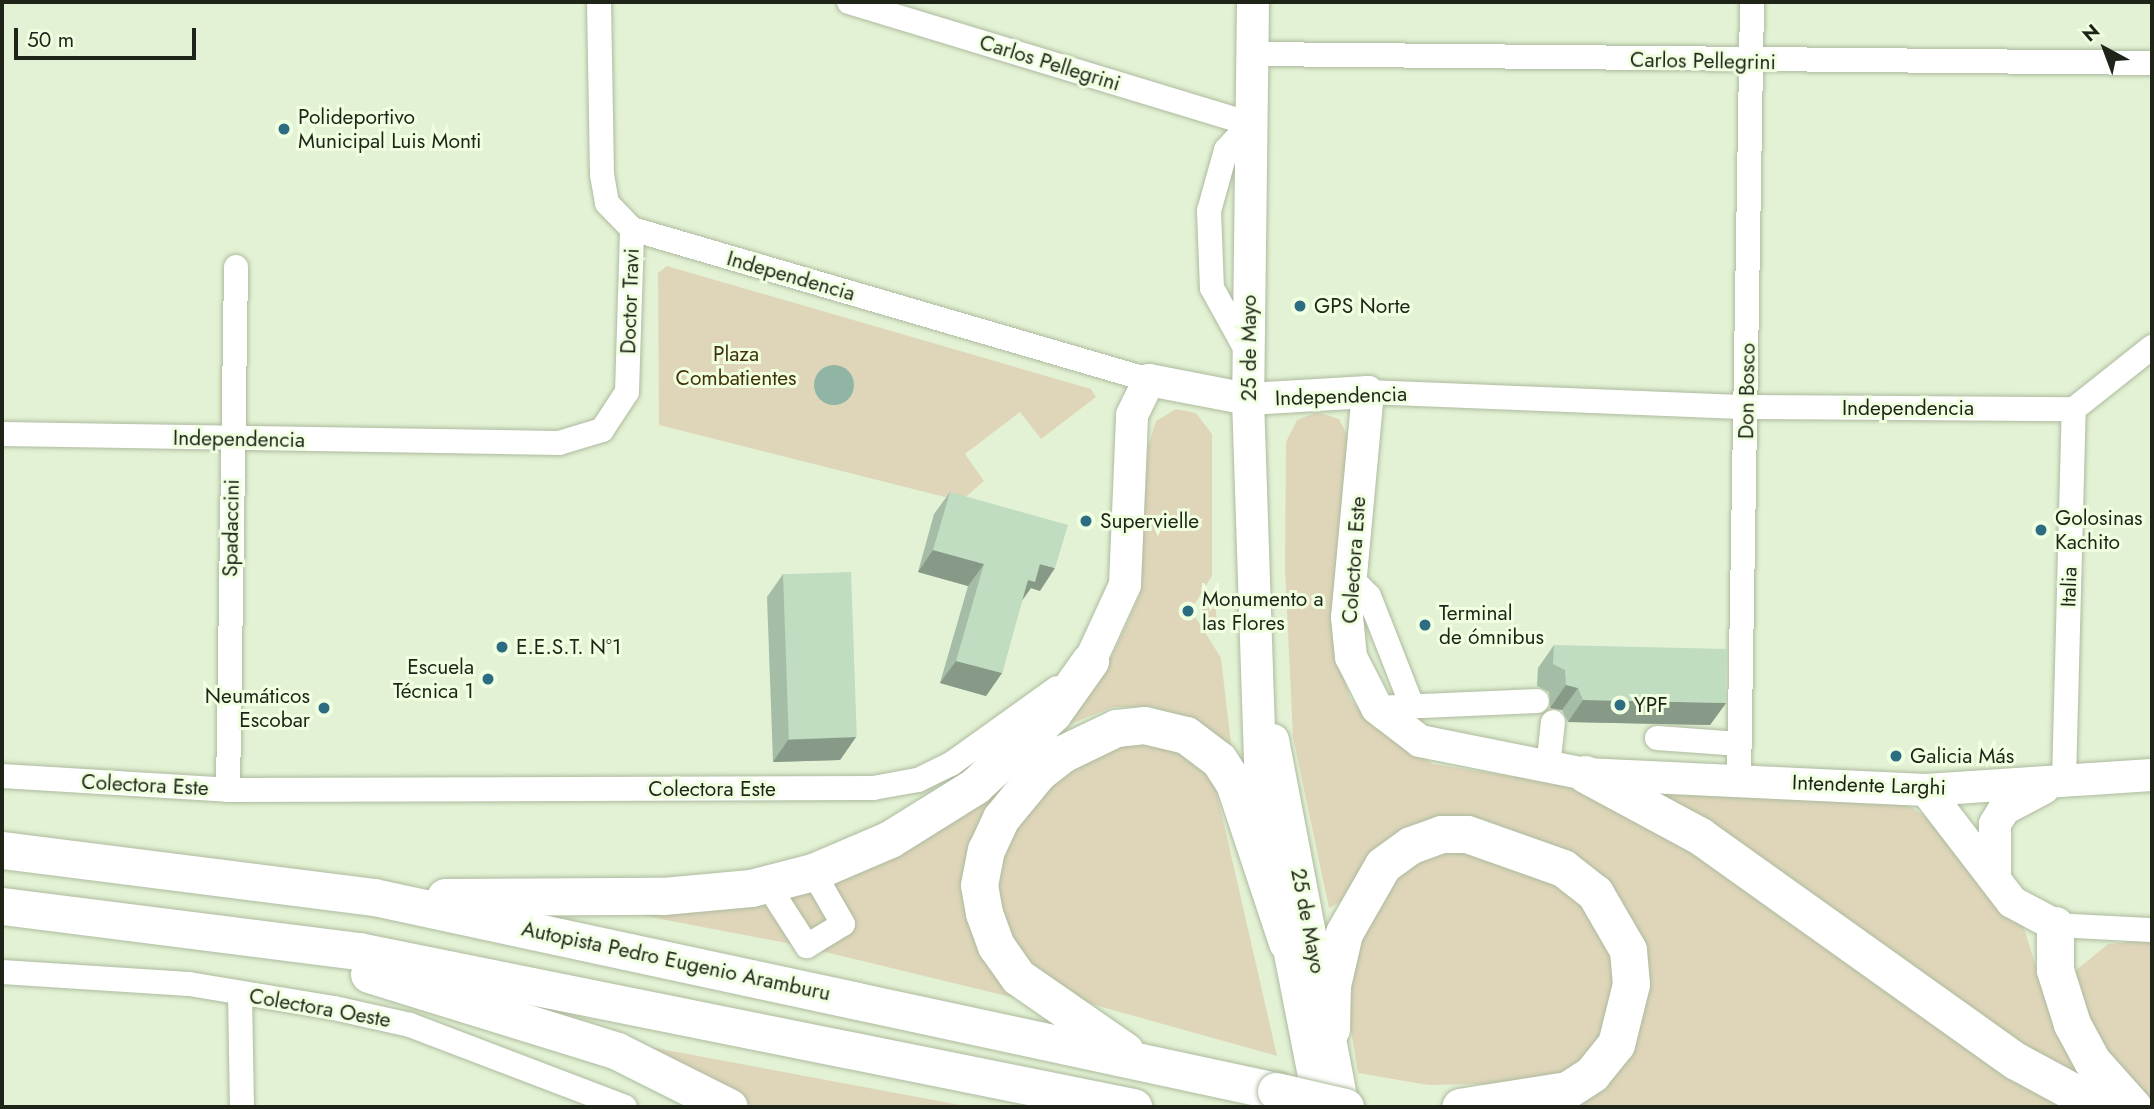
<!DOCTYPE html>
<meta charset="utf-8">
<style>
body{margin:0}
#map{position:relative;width:2154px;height:1109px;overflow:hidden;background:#e3f2d4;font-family:Jost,sans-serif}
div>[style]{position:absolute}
.green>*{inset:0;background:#dfd6ba;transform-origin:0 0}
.water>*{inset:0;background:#90b5a4}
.round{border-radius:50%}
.roads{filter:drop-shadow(0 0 2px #adba9e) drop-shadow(0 0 2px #adba9e)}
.minor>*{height:24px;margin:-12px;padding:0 12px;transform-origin:12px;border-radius:12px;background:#fff}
.major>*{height:32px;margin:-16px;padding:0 16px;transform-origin:16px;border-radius:16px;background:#fff}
.highway>*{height:37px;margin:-18.5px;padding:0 18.5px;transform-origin:18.5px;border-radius:18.5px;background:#fff}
.bridges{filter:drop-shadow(0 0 2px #adba9e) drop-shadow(0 0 2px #adba9e)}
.highway-bridge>*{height:37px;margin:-18.5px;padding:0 18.5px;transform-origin:18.5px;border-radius:18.5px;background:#fff}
.wall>*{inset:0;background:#a5bda6}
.shaded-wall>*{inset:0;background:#869a87}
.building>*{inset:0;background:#c0dcc1;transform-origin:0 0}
.dots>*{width:19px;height:19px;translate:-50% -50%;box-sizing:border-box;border:4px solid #f1ffe1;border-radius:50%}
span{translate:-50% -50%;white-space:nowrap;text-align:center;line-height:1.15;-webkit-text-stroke:6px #f1ffe1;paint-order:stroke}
.street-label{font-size:21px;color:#1f2419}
.poi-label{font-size:21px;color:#1f2419}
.left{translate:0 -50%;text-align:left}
.right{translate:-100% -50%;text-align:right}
.park-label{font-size:21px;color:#413307}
.frame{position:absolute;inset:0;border:4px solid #1f2419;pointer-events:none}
.north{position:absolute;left:2070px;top:14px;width:70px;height:70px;-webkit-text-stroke:5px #f1ffe1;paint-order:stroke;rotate:319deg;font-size:19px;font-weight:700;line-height:28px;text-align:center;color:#1f2419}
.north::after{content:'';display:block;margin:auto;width:24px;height:32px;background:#1f2419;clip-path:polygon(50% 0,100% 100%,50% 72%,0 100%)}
.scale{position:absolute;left:14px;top:28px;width:182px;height:32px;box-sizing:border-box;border:4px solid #1f2419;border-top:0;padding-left:9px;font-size:21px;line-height:24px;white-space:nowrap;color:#1f2419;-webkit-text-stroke:5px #f1ffe1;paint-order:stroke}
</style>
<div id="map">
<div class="green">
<i style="clip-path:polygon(667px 266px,1091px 389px,1096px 397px,1041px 439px,1020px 412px,965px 454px,984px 481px,961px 501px,659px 425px,658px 273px)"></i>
<i style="clip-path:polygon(1176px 409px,1196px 413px,1212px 434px,1212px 576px,1191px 610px,1221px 658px,1232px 753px,1189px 719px,1154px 707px,1113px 707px,1068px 725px,1000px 786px,966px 856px,1019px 999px,817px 950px,852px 926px,824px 876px,1061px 715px,1112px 656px,1139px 597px,1148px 446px,1156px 421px)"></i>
<i style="clip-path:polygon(1317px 412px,1339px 419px,1351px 443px,1335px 650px,1350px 698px,1373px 727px,1433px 764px,1581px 787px,1685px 839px,2070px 1107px,1548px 1107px,1641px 979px,1569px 851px,1479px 818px,1413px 824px,1372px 851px,1340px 902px,1329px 908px,1293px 737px,1285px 569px,1286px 442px,1297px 420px)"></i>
<i style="clip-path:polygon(1214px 590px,1218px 635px,1202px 611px)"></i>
<i style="clip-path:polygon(1158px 738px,1213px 776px,1277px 1056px,1070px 998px,1027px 961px,995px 906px,1003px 834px,1087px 747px)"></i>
<i style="clip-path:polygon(1652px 792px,1866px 800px,1909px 806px,1934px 822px,2023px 925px,2056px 1030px,2085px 1082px,2037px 1059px)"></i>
<i style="clip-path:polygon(1437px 844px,1568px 879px,1621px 963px,1598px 1046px,1559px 1076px,1536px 1083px,1428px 1085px,1358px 1073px,1346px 999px,1353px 956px,1383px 877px)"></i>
<i style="left:808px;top:880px;width:51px;height:30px;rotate:58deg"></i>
<i style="clip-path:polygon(764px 896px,797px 945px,624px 912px)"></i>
<i style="clip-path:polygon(2152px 940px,2152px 1100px,2104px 1057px,2067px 992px,2075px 971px,2108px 944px)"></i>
<i style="clip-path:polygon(650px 1047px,971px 1107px,755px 1107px)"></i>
</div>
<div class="water">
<i class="round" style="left:814px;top:365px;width:40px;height:40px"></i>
</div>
<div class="roads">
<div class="minor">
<i style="left:849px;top:2px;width:419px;rotate:16.9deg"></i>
<i style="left:1250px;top:124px;width:35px;rotate:133deg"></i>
<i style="left:1226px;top:150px;width:63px;rotate:105.6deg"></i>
<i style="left:1209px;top:211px;width:77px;rotate:87.8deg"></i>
<i style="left:1212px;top:288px;width:77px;rotate:61.1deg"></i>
<i style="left:1253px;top:54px;width:899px;rotate:0.57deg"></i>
<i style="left:632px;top:229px;width:539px;rotate:16.28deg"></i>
<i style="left:1368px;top:392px;width:379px;rotate:2.3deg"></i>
<i style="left:1747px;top:407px;width:327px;rotate:0.4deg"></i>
<i style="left:2074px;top:409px;width:100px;rotate:-38.5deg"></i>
<i style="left:2px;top:434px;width:557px;rotate:0.93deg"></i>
<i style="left:559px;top:443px;width:45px;rotate:-16.8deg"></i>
<i style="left:602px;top:430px;width:45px;rotate:-56.7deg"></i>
<i style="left:627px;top:392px;width:163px;rotate:-88.2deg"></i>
<i style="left:632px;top:229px;width:36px;rotate:-134deg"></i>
<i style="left:607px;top:203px;width:29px;rotate:-100deg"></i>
<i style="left:602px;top:174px;width:172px;rotate:-91deg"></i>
<i style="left:1351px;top:578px;width:25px;rotate:45deg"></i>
<i style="left:1369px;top:596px;width:118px;rotate:68.6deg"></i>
<i style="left:1377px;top:708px;width:160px;rotate:-2.5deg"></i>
<i style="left:1657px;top:738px;width:83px;rotate:4.1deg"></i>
<i style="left:1548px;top:767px;width:45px;rotate:-83.7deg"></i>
<i style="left:2px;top:776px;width:226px;rotate:3.5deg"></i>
<i style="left:228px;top:790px;width:645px;rotate:-0.18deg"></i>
<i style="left:873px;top:788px;width:46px;rotate:-10.1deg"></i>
<i style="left:918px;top:780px;width:37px;rotate:-26deg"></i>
<i style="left:951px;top:764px;width:130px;rotate:-35.6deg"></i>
<i style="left:1739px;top:779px;width:777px;rotate:-89.04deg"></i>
<i style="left:2064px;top:781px;width:372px;rotate:-88.5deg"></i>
<i style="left:228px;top:790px;width:523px;rotate:-89.12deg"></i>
<i style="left:767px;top:884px;width:74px;rotate:57.2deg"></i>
<i style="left:807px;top:946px;width:42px;rotate:-31.4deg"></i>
<i style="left:843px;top:924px;width:60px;rotate:-120deg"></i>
<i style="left:2055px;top:925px;width:97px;rotate:3deg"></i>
<i style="left:2px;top:972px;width:187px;rotate:3.7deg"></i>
<i style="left:189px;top:984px;width:147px;rotate:9.4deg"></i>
<i style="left:334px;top:1008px;width:78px;rotate:12.6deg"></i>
<i style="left:410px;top:1025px;width:230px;rotate:20.9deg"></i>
<i style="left:240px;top:994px;width:113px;rotate:89deg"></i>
</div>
<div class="major">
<i style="left:1253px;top:2px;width:397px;rotate:90.7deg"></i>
<i style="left:1248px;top:399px;width:389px;rotate:88.1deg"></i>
<i style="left:1261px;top:788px;width:76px;rotate:80.2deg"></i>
<i style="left:1090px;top:661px;width:84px;rotate:-65.3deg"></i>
<i style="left:1125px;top:585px;width:170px;rotate:-87.6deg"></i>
<i style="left:1132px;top:415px;width:39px;rotate:-64deg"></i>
<i style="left:1149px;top:380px;width:101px;rotate:10.9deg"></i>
<i style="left:1248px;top:399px;width:120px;rotate:-3.3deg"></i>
<i style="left:1368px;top:392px;width:226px;rotate:95.3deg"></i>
<i style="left:1347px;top:617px;width:40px;rotate:84.3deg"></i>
<i style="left:1351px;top:657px;width:57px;rotate:63deg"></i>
<i style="left:1377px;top:708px;width:54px;rotate:37.5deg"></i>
<i style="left:1420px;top:741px;width:168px;rotate:11.3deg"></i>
<i style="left:1585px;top:774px;width:341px;rotate:2.7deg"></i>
<i style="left:1926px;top:790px;width:226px;rotate:-3.8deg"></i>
<i style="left:1273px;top:740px;width:374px;rotate:79.2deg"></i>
<i style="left:1926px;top:790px;width:141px;rotate:52.5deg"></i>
<i style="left:2012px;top:902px;width:49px;rotate:28.1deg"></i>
<i style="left:1995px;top:876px;width:52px;rotate:-90deg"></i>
<i style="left:1995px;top:824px;width:17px;rotate:-59deg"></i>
<i style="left:2004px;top:809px;width:45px;rotate:-27.7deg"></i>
<i style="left:1283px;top:918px;width:193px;rotate:78.9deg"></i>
</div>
<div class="highway">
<i style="left:1585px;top:774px;width:131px;rotate:28.3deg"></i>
<i style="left:1700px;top:836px;width:388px;rotate:35.5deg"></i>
<i style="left:2016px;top:1061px;width:97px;rotate:28.4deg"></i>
<i style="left:2px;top:850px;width:375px;rotate:7.2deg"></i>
<i style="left:374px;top:897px;width:923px;rotate:12.14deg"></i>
<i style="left:445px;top:897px;width:218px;rotate:-0.3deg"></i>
<i style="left:663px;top:896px;width:88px;rotate:-5.2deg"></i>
<i style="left:751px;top:888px;width:64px;rotate:-14.5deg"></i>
<i style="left:813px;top:872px;width:84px;rotate:-23.2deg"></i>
<i style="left:890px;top:839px;width:100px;rotate:-31.9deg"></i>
<i style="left:975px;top:786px;width:107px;rotate:-43.1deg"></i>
<i style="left:1053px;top:713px;width:64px;rotate:-54.6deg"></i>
<i style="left:2px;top:906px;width:359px;rotate:7.2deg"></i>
<i style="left:358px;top:951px;width:791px;rotate:11.38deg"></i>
<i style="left:2055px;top:925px;width:45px;rotate:90deg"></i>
<i style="left:2055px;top:970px;width:57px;rotate:72.5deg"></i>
<i style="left:2072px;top:1024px;width:42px;rotate:61.6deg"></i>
<i style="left:2092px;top:1061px;width:62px;rotate:48.3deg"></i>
<i style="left:369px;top:974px;width:260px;rotate:17.2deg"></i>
<i style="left:617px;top:1051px;width:125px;rotate:26.6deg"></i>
<i style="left:1331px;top:1029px;width:44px;rotate:-88.7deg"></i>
<i style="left:1332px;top:985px;width:53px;rotate:-77deg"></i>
<i style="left:1344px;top:933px;width:78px;rotate:-60.2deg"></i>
<i style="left:1383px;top:865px;width:34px;rotate:-36deg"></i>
<i style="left:1411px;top:845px;width:32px;rotate:-20deg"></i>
<i style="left:1441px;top:834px;width:26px"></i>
<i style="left:1467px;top:834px;width:102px;rotate:19.5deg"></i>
<i style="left:1563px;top:868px;width:41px;rotate:38deg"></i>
<i style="left:1595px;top:893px;width:66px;rotate:59.9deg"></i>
<i style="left:1628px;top:950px;width:34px;rotate:85deg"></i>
<i style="left:1631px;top:984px;width:62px;rotate:104deg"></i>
<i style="left:1616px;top:1044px;width:38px;rotate:129deg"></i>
<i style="left:1592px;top:1074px;width:30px;rotate:147deg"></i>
<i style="left:1567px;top:1090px;width:108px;rotate:171deg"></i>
<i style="left:1125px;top:1051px;width:130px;rotate:-145.3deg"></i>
<i style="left:1018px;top:977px;width:38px;rotate:-125deg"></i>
<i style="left:996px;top:946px;width:35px;rotate:-110deg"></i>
<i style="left:984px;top:913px;width:28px;rotate:-100deg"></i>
<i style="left:979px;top:885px;width:36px;rotate:-79deg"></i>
<i style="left:986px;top:850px;width:35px;rotate:-65deg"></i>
<i style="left:1001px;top:818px;width:58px;rotate:-50.6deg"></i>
<i style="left:1038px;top:773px;width:33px;rotate:-38deg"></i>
<i style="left:1064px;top:753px;width:58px;rotate:-25.7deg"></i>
<i style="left:1116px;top:728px;width:28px;rotate:-6deg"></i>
<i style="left:1144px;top:725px;width:43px;rotate:13.4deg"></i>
<i style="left:1186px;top:735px;width:41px;rotate:37.1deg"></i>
<i style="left:1219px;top:760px;width:27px;rotate:57deg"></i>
<i style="left:1234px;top:783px;width:168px;rotate:71.6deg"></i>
</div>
</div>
<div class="bridges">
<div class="highway-bridge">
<i style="left:1276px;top:1091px;width:71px;rotate:13.1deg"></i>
</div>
</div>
<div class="wall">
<i style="clip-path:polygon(950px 492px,1040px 591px,1031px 588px,1022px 600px,1002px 673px,986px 696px,940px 683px,968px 586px,918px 572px,934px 514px)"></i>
<i style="clip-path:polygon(783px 574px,856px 737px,840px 760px,773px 762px,767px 597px)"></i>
<i style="clip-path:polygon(1554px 645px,1726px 703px,1710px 725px,1568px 722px,1562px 710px,1550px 708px,1549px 692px,1537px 686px,1538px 668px)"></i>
</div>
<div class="shaded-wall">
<i style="clip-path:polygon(933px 550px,984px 564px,968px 586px,918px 572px)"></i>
<i style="clip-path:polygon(1040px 564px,1055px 568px,1040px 591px,1031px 588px,1019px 605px,1012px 603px)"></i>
<i style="clip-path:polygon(956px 661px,1002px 673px,986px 696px,940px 683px)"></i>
<i style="clip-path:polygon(1566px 685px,1578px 688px,1562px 710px,1550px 708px)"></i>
<i style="clip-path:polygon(1583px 700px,1726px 703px,1710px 725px,1568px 722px)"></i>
<i style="clip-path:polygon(856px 737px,840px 760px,773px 762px,788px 740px)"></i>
</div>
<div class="building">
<i style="clip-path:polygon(950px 492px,1068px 525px,1055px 568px,1040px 564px,1035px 582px,1028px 580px,1002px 673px,956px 661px,984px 564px,933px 550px)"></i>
<i style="left:851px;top:572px;width:165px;height:68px;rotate:88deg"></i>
<i style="clip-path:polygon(1554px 645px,1727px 649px,1726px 703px,1583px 700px,1578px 688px,1566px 685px,1565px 670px,1553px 664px)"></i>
</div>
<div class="dots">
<i style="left:284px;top:129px;background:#2c6d81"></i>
<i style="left:1300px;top:306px;background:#2c6d81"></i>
<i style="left:1086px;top:521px;background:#2c6d81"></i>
<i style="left:2041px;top:530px;background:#2c6d81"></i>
<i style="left:1188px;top:611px;background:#2c6d81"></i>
<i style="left:1425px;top:625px;background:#2c6d81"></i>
<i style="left:502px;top:647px;background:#2c6d81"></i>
<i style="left:488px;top:679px;background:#2c6d81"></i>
<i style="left:1620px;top:705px;background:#2c6d81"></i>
<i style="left:324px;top:708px;background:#2c6d81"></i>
<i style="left:1896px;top:756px;background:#2c6d81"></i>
</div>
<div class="street-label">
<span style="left:1703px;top:61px;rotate:1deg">Carlos Pellegrini</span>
<span style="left:1050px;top:63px;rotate:17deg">Carlos Pellegrini</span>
<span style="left:791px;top:276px;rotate:16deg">Independencia</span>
<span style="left:630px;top:301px;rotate:-88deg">Doctor Travi</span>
<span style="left:1249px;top:348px;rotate:-90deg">25 de Mayo</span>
<span style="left:1747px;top:391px;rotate:-89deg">Don Bosco</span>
<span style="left:1341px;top:396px;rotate:-2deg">Independencia</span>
<span style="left:1908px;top:408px">Independencia</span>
<span style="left:239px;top:439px;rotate:1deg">Independencia</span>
<span style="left:231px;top:528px;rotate:-89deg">Spadaccini</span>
<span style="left:1354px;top:560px;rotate:-86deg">Colectora Este</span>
<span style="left:2069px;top:587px;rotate:-88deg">Italia</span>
<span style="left:145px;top:785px;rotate:3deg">Colectora Este</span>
<span style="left:1869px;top:785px;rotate:2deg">Intendente Larghi</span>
<span style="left:712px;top:789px">Colectora Este</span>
<span style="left:1308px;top:921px;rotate:79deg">25 de Mayo</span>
<span style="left:676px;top:961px;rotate:12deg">Autopista Pedro Eugenio Aramburu</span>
<span style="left:320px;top:1008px;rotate:10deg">Colectora Oeste</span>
</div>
<div class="poi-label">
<span class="left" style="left:298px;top:129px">Polideportivo<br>Municipal Luis Monti</span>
<span class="left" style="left:1314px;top:306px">GPS Norte</span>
<span class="left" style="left:2055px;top:530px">Golosinas<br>Kachito</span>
<span class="left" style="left:1100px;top:521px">Supervielle</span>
<span class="left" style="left:1202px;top:611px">Monumento a<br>las Flores</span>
<span class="left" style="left:1439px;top:625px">Terminal<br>de ómnibus</span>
<span class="left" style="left:516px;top:647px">E.E.S.T. Nº1</span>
<span class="right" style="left:474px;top:679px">Escuela<br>Técnica 1</span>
<span class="right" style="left:310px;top:708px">Neumáticos<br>Escobar</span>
<span class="left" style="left:1634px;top:705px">YPF</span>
<span class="left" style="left:1910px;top:756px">Galicia Más</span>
</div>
<div class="park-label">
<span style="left:736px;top:366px">Plaza<br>Combatientes</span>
</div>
<div class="frame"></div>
<div class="north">N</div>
<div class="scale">50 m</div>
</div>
